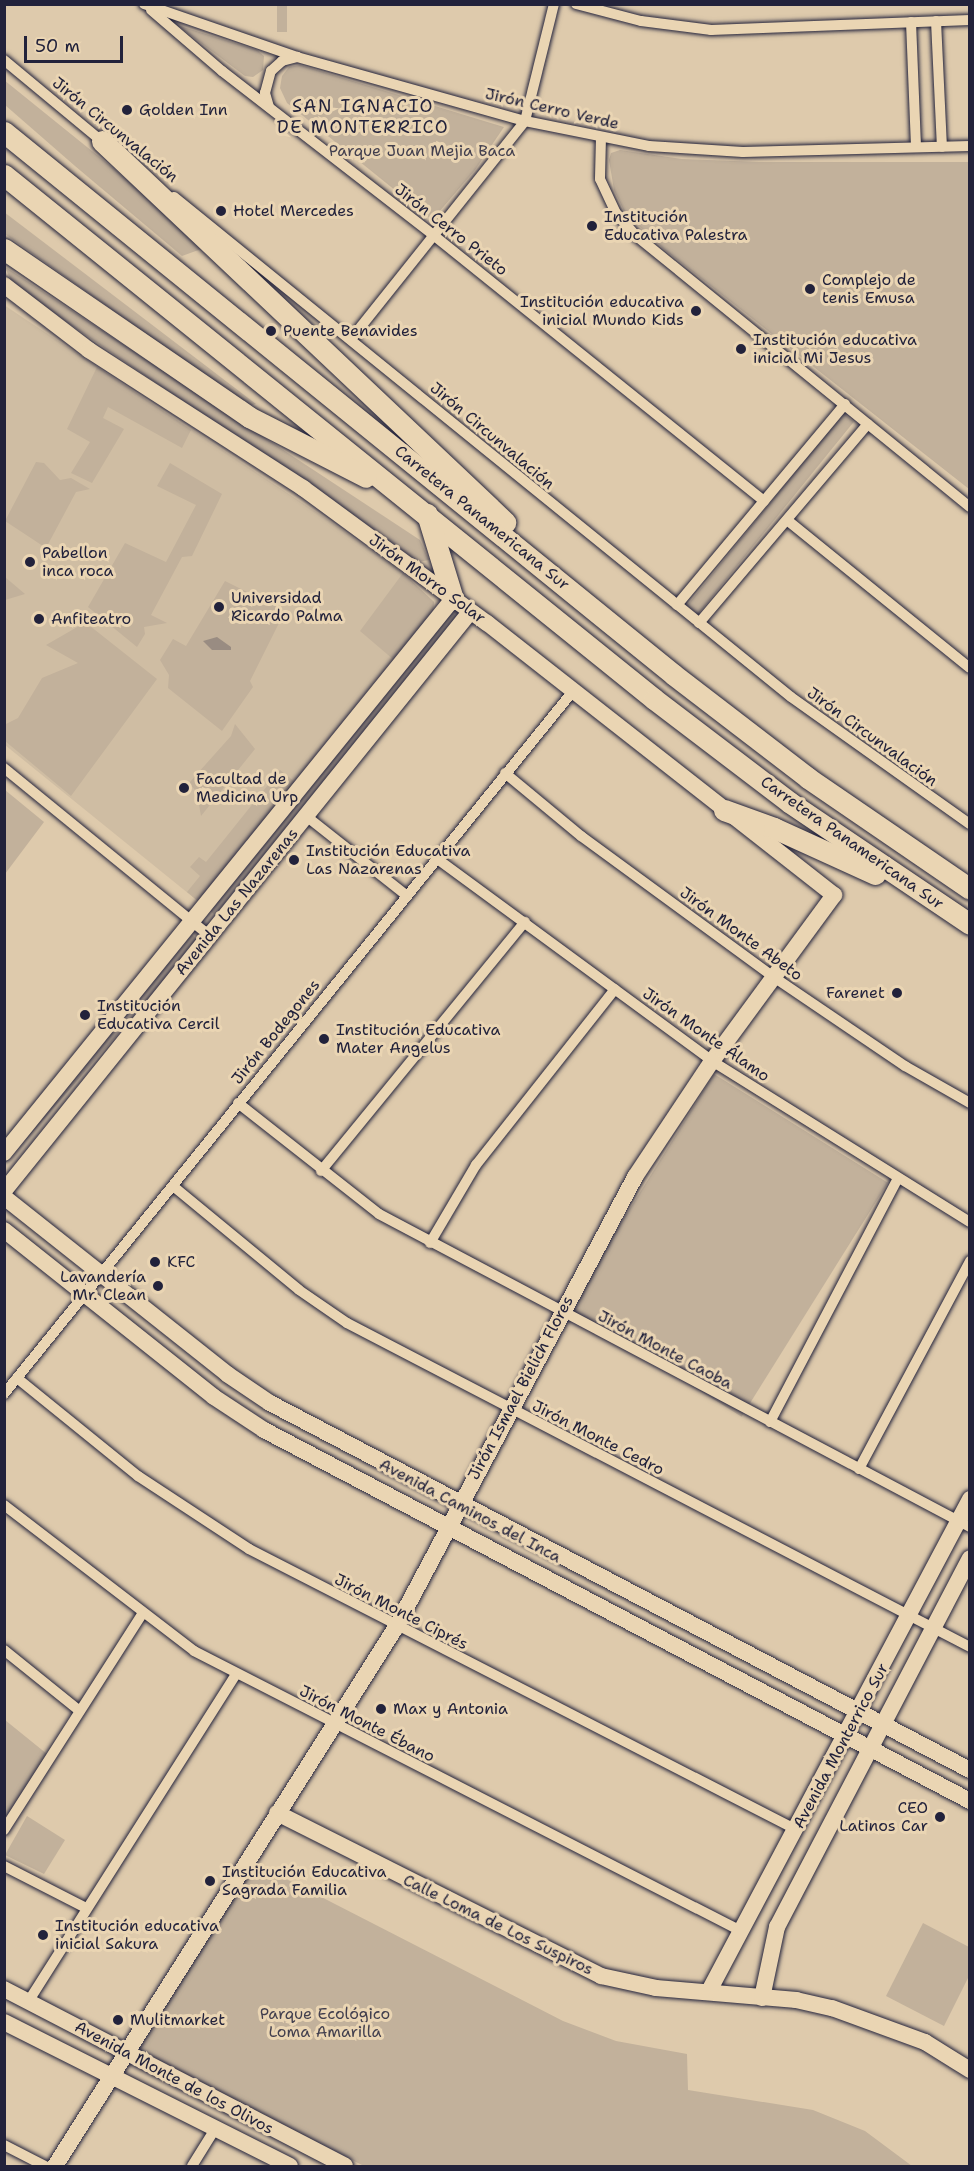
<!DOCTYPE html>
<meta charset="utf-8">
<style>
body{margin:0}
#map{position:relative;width:974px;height:2171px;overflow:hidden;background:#decaac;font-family:"Shantell Sans",sans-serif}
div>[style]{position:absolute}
.built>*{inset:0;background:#cfbda3}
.green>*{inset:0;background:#c2b19b;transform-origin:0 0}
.water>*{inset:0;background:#998c82}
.roads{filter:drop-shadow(0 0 2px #22223b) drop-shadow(0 0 2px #22223b)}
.street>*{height:10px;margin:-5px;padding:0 5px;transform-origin:5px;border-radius:5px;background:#ead5b3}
.secondary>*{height:16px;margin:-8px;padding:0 8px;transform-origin:8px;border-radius:8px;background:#ead5b3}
.highway>*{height:21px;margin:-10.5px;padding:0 10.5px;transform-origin:10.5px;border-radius:10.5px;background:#ead5b3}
.dots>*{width:16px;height:16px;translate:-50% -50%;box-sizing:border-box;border:3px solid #ead5b3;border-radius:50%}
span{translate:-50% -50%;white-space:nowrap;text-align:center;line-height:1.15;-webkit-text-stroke:6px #ead5b3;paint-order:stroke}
.street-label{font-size:16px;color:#22223b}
.poi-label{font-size:16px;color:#22223b}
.left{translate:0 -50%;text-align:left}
.right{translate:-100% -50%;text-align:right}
.park-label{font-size:16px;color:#423f4e}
.neighbourhood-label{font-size:18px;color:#22223b;letter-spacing:1.5px}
.frame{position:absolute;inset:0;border:6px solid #22223b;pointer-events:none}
.scale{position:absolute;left:24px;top:36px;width:99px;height:27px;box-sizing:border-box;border:3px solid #22223b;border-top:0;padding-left:8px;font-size:18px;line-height:21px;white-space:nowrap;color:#22223b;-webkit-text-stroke:4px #ead5b3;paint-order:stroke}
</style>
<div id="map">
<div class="built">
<i style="clip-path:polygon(4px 305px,328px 520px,403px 573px,434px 602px,433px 611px,199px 902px,5px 745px)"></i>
</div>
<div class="green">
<i style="left:277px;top:5px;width:10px;height:27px"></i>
<i style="clip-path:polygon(177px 25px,257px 50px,264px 56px,263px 70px,253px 77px,245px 76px)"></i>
<i style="clip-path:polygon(300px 65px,504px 127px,475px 170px,432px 220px,287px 103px,280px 88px,282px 76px,289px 67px)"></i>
<i style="clip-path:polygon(4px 80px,113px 168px,204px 248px,182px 256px,75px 166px,5px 105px)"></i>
<i style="clip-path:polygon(620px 150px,682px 159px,759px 162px,969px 162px,969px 489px,665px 250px,625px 213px,614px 190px,609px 160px,611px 153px)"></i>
<i style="clip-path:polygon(4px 212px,256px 404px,248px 406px,5px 234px)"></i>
<i style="clip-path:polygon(4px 266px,420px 540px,429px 560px,418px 562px,14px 286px)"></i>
<i style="clip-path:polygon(97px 367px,191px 430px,182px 448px,108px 407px,103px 418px,124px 429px,92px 483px,71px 473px,90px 442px,67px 429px)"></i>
<i style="left:843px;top:413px;width:14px;height:248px;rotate:39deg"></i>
<i style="clip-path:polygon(36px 462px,44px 463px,60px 480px,71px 478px,90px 489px,76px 492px,46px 548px,5px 521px)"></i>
<i style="clip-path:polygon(170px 463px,222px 494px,192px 556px,182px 557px,151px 615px,167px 623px,144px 627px,145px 634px,137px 647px,88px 607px,125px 543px,166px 562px,196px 505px,157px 486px)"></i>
<i style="clip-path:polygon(403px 573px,434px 602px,433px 611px,394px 660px,360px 631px)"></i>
<i style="clip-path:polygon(4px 577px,5px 577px,25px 594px,5px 600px)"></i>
<i style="clip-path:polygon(225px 581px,285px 611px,250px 681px,253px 687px,222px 731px,168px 688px,169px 675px,160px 660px,173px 639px,186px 646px)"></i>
<i style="clip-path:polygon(450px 611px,457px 617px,215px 915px,209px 910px)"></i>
<i style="clip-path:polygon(79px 626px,90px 626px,157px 679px,71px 796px,5px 741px,4px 725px,18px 718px,42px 678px,78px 663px,46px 645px)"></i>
<i style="clip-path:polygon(235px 724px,255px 749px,201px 816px,199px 805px,202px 798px,189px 783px,231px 736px)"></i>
<i style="clip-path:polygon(280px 770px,295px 782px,199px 902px,187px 892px,200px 876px,190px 867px,199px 857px,206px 862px)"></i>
<i style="clip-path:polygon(5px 790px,44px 822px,5px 874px)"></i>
<i style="left:192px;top:935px;width:9px;height:297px;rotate:41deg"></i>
<i style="left:714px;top:1074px;width:205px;height:276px;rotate:32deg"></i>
<i style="clip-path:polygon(5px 1720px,47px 1754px,5px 1820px)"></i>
<i style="clip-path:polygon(27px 1816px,65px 1840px,44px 1874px,5px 1855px)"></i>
<i style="clip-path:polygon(251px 1861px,563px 2021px,616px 2041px,687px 2054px,688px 2090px,813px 2110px,865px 2131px,912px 2166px,364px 2166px,133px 2049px)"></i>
<i style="clip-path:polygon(923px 1923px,969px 1947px,969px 1976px,944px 2026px,886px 1996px)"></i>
</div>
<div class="water">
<i style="clip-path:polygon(217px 637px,231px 647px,231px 650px,212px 650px,203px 641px)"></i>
</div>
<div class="roads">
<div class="street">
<i style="left:144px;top:4px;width:162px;rotate:19.1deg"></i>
<i style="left:297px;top:57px;width:237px;rotate:15.7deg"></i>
<i style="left:525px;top:121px;width:126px;rotate:11.4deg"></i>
<i style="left:649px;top:146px;width:94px;rotate:3.7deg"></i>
<i style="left:743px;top:152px;width:227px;rotate:-1.5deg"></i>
<i style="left:576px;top:4px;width:67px;rotate:14.7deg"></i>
<i style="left:641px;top:21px;width:71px;rotate:7.3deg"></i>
<i style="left:711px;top:30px;width:259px;rotate:-2.2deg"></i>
<i style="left:151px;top:10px;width:94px;rotate:40.7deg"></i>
<i style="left:222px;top:71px;width:266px;rotate:37.8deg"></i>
<i style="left:432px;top:234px;width:426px;rotate:38.8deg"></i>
<i style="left:936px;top:21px;width:126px;rotate:87.3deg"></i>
<i style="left:911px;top:22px;width:125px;rotate:87.7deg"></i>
<i style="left:4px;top:60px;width:130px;rotate:39.7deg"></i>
<i style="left:269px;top:107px;width:15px;rotate:-106deg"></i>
<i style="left:265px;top:93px;width:23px;rotate:-75deg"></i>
<i style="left:271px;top:71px;width:15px;rotate:-42deg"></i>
<i style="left:282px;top:61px;width:16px;rotate:-15deg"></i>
<i style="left:601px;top:137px;width:42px;rotate:91.4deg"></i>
<i style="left:600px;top:179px;width:38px;rotate:65deg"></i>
<i style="left:616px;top:213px;width:28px;rotate:49deg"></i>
<i style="left:634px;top:234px;width:433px;rotate:39.1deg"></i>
<i style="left:174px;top:197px;width:794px;rotate:39.02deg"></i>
<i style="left:791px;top:697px;width:219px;rotate:35.4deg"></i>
<i style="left:351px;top:339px;width:279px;rotate:-51.4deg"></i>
<i style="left:525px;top:121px;width:121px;rotate:-76.1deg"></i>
<i style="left:787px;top:520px;width:235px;rotate:39deg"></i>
<i style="left:677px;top:605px;width:262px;rotate:-50.1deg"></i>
<i style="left:699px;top:623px;width:261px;rotate:-49.7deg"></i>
<i style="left:4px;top:768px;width:266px;rotate:39.2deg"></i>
<i style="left:505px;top:773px;width:99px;rotate:39.7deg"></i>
<i style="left:581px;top:836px;width:240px;rotate:36.2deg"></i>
<i style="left:775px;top:978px;width:157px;rotate:34.1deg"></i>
<i style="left:905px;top:1066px;width:75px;rotate:29.6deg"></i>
<i style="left:306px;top:816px;width:127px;rotate:38.3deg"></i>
<i style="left:436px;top:858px;width:343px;rotate:36.3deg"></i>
<i style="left:712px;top:1061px;width:304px;rotate:32deg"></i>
<i style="left:238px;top:1103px;width:179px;rotate:38.2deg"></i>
<i style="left:379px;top:1214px;width:669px;rotate:27.91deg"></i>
<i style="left:321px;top:1171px;width:322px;rotate:-50.7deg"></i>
<i style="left:173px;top:1186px;width:163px;rotate:39.5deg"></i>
<i style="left:299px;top:1290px;width:58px;rotate:34.5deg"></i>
<i style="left:347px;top:1323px;width:702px;rotate:27.48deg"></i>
<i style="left:430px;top:1243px;width:91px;rotate:-59.5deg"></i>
<i style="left:476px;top:1165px;width:224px;rotate:-51.7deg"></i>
<i style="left:17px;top:1378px;width:156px;rotate:39deg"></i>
<i style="left:138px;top:1476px;width:133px;rotate:33.3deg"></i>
<i style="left:249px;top:1549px;width:616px;rotate:27.15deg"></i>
<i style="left:4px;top:1394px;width:904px;rotate:-51.01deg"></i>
<i style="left:770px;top:1422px;width:273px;rotate:-62.3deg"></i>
<i style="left:859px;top:1469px;width:236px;rotate:-61.9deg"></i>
<i style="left:4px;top:1505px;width:240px;rotate:37.5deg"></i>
<i style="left:194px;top:1651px;width:614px;rotate:27.11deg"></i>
<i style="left:4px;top:1650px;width:97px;rotate:38.8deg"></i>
<i style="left:4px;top:1830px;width:256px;rotate:-57.4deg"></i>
<i style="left:4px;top:1866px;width:90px;rotate:27.1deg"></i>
<i style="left:28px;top:2002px;width:388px;rotate:-57.6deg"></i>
<i style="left:4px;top:2145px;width:46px;rotate:27.1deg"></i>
<i style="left:192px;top:2166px;width:44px;rotate:-58.1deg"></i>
</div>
<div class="secondary">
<i style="left:4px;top:285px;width:107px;rotate:37.4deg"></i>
<i style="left:89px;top:350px;width:255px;rotate:32.8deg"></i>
<i style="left:303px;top:488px;width:228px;rotate:36.3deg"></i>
<i style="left:487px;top:623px;width:441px;rotate:38.1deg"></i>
<i style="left:834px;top:895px;width:206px;rotate:126.3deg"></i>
<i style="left:712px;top:1061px;width:139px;rotate:123.6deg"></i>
<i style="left:635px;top:1177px;width:510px;rotate:117.97deg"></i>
<i style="left:396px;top:1627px;width:638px;rotate:122.32deg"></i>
<i style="left:4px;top:1153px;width:713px;rotate:-50.98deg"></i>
<i style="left:4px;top:1191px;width:743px;rotate:-51.17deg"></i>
<i style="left:4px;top:1197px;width:285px;rotate:38.4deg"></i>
<i style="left:227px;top:1374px;width:52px;rotate:34deg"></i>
<i style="left:270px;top:1403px;width:790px;rotate:27.67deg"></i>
<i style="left:4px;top:1230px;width:268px;rotate:38.5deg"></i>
<i style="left:214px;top:1397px;width:60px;rotate:33.4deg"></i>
<i style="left:264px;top:1430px;width:798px;rotate:27.72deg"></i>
<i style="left:277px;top:1813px;width:363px;rotate:26.7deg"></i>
<i style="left:601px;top:1976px;width:56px;rotate:12.3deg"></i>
<i style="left:656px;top:1988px;width:141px;rotate:4.9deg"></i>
<i style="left:796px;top:2000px;width:37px;rotate:13deg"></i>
<i style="left:832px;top:2008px;width:99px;rotate:20.1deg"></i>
<i style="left:925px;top:2042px;width:53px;rotate:31.9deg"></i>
<i style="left:4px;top:1989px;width:384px;rotate:27.4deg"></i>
<i style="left:709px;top:1991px;width:557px;rotate:-62.05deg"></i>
<i style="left:762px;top:1998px;width:73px;rotate:-78.1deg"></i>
<i style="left:777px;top:1927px;width:416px;rotate:-62.4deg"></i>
<i style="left:4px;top:2022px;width:320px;rotate:26.7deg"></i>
</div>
<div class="highway">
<i style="left:4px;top:132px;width:862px;rotate:39.02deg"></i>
<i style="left:674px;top:675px;width:169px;rotate:37.5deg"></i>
<i style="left:808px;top:778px;width:196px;rotate:34.4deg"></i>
<i style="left:102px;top:141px;width:555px;rotate:43.39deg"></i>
<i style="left:4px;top:175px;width:835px;rotate:38.87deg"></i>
<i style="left:654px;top:699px;width:170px;rotate:37.3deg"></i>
<i style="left:789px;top:802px;width:218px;rotate:34deg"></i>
<i style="left:4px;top:249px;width:297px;rotate:34.4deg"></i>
<i style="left:249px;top:417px;width:131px;rotate:27.1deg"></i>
<i style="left:427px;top:514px;width:89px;rotate:73deg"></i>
<i style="left:724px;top:810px;width:53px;rotate:19.8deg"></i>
<i style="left:774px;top:828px;width:111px;rotate:24.5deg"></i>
</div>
</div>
<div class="dots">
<i style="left:127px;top:110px;background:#22223b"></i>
<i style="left:221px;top:211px;background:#22223b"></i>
<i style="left:592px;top:226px;background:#22223b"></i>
<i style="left:810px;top:289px;background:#22223b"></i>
<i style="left:696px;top:311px;background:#22223b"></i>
<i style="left:271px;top:331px;background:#22223b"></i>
<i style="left:741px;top:349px;background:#22223b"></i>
<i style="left:30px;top:562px;background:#22223b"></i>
<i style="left:219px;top:607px;background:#22223b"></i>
<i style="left:39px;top:619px;background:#22223b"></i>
<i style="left:184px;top:788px;background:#22223b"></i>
<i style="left:294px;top:860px;background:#22223b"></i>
<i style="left:897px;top:993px;background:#22223b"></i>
<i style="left:85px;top:1015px;background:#22223b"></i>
<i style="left:324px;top:1039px;background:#22223b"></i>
<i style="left:155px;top:1262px;background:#22223b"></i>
<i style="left:158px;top:1286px;background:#22223b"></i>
<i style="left:381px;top:1709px;background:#22223b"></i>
<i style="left:940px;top:1817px;background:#22223b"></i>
<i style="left:210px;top:1881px;background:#22223b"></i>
<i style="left:43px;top:1935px;background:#22223b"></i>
<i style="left:118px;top:2020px;background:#22223b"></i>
</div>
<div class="street-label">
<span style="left:552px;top:109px;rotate:13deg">Jirón Cerro Verde</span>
<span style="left:115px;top:130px;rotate:39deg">Jirón Circunvalación</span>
<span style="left:451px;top:230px;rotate:38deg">Jirón Cerro Prieto</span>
<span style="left:492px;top:436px;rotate:40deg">Jirón Circunvalación</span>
<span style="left:482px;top:518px;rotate:39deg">Carretera Panamericana Sur</span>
<span style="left:427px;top:579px;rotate:36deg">Jirón Morro Solar</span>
<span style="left:872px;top:737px;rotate:36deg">Jirón Circunvalación</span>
<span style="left:852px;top:843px;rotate:35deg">Carretera Panamericana Sur</span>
<span style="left:237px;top:902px;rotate:-51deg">Avenida Las Nazarenas</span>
<span style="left:741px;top:934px;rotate:36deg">Jirón Monte Abeto</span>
<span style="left:276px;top:1032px;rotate:-51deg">Jirón Bodegones</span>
<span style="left:706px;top:1035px;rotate:35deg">Jirón Monte Álamo</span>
<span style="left:665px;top:1350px;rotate:28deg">Jirón Monte Caoba</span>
<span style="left:521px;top:1388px;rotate:-62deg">Jirón Ismael Bielich Flores</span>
<span style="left:598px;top:1438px;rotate:27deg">Jirón Monte Cedro</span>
<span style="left:470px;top:1511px;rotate:28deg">Avenida Caminos del Inca</span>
<span style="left:401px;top:1612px;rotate:27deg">Jirón Monte Ciprés</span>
<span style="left:367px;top:1724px;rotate:27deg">Jirón Monte Ébano</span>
<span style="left:841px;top:1746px;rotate:-62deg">Avenida Monterrico Sur</span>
<span style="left:498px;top:1925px;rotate:26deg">Calle Loma de Los Suspiros</span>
<span style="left:174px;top:2078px;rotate:28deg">Avenida Monte de los Olivos</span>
</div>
<div class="poi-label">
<span class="left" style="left:139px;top:110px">Golden Inn</span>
<span class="left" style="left:233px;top:211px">Hotel Mercedes</span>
<span class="left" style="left:604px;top:226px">Institución<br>Educativa Palestra</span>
<span class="left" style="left:822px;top:289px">Complejo de<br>tenis Emusa</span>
<span class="right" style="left:684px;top:311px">Institución educativa<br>inicial Mundo Kids</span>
<span class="left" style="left:283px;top:331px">Puente Benavides</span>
<span class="left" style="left:753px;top:349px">Institución educativa<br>inicial Mi Jesus</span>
<span class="left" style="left:42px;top:562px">Pabellon<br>inca roca</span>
<span class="left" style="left:231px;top:607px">Universidad<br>Ricardo Palma</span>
<span class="left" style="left:51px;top:619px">Anfiteatro</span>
<span class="left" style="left:196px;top:788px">Facultad de<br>Medicina Urp</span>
<span class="left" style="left:306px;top:860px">Institución Educativa<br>Las Nazarenas</span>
<span class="right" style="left:885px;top:993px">Farenet</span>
<span class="left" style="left:97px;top:1015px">Institución<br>Educativa Cercil</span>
<span class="left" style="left:336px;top:1039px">Institución Educativa<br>Mater Angelus</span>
<span class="left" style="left:167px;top:1262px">KFC</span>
<span class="right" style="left:146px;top:1286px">Lavandería<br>Mr. Clean</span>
<span class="left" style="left:393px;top:1709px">Max y Antonia</span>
<span class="right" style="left:928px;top:1817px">CEO<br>Latinos Car</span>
<span class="left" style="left:222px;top:1881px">Institución Educativa<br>Sagrada Familia</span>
<span class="left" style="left:55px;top:1935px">Institución educativa<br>inicial Sakura</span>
<span class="left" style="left:130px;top:2020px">Mulitmarket</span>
</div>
<div class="park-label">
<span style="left:422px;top:151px">Parque Juan Mejia Baca</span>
<span style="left:325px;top:2023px">Parque Ecológico<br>Loma Amarilla</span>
</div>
<div class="neighbourhood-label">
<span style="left:363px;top:117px">SAN IGNACIO<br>DE MONTERRICO</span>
</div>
<div class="frame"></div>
<div class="scale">50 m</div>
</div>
